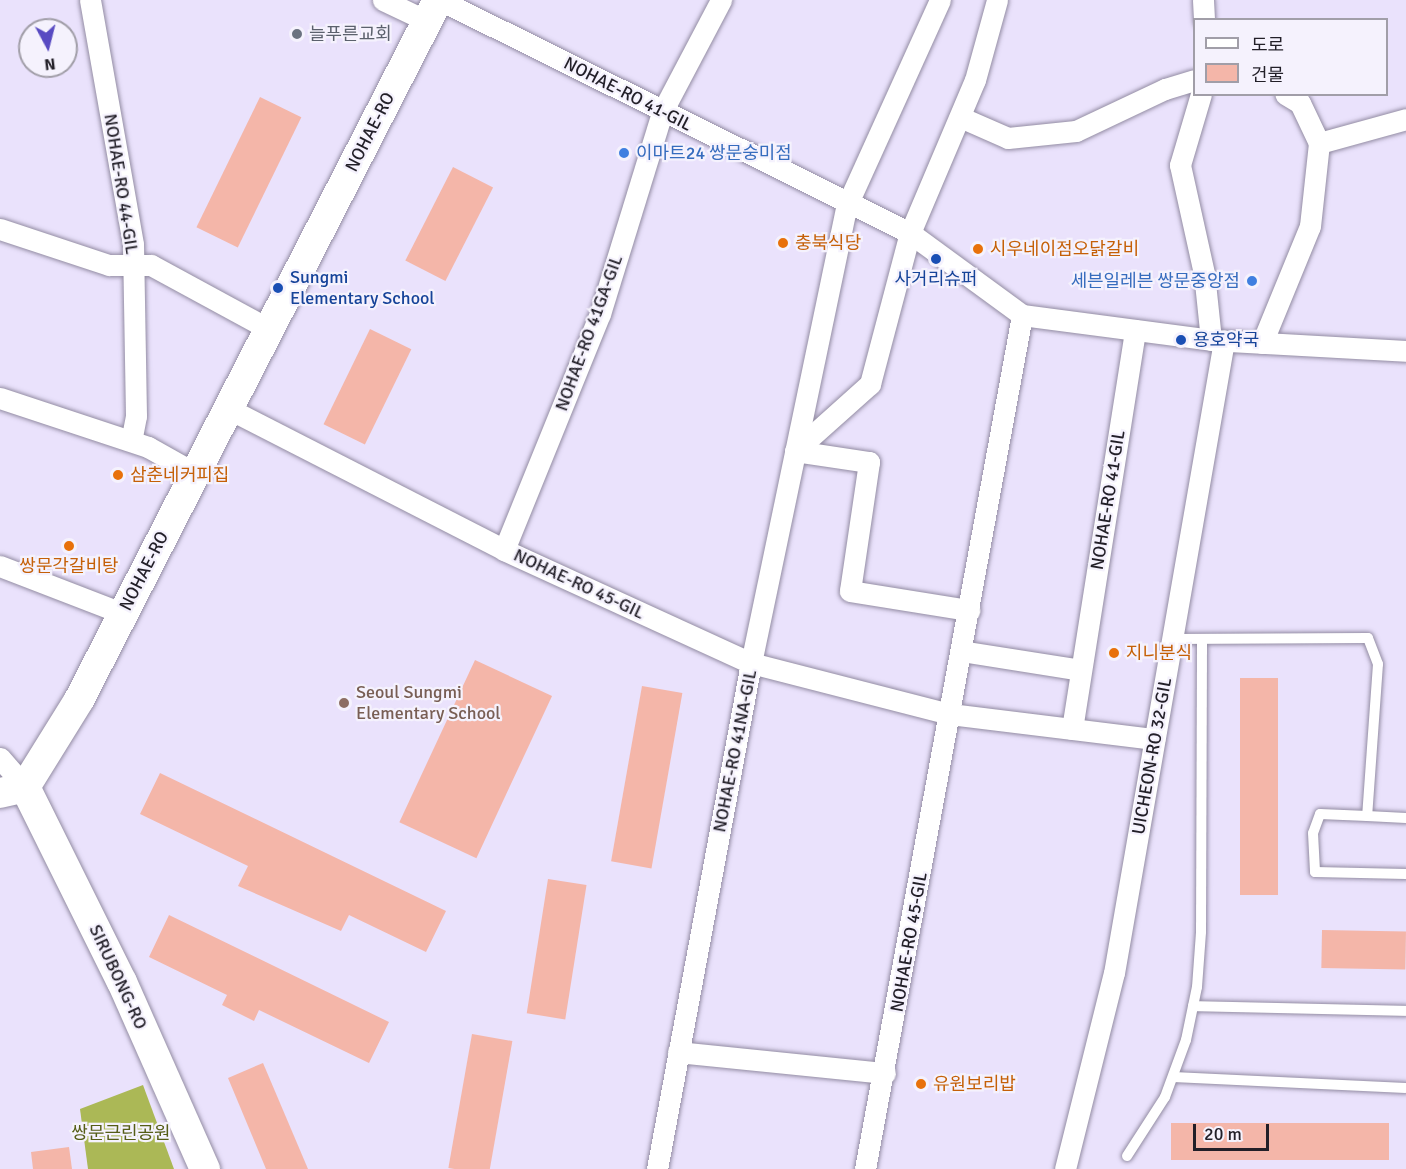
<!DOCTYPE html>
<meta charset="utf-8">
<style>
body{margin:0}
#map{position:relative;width:1406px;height:1169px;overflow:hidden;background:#eae2fc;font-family:Signika,"Noto Sans KR",sans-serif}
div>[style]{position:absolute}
.forest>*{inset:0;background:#abb856}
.building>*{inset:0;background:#f4b6a9;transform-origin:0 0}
.roads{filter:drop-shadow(0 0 2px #938ca3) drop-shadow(0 0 2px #938ca3)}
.lane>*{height:10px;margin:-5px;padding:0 5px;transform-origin:5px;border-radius:5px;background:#fff}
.street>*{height:21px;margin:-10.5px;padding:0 10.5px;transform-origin:10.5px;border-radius:10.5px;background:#fff}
.secondary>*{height:30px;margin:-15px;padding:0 15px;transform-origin:15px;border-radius:15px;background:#fff}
.dots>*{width:16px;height:16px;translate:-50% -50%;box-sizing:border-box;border:3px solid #f5f2fd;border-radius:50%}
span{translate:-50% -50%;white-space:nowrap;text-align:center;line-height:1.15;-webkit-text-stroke:4.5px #f5f2fd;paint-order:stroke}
.worship-label{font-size:18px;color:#5b616d}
.left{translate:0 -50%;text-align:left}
.street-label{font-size:18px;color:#221f28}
.shop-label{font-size:18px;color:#366cbe}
.right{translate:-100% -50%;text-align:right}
.food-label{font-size:18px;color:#c56008}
.transit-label{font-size:18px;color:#164399}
.education-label{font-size:18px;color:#785e54}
.park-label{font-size:18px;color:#555d16}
.legend{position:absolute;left:1193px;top:18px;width:195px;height:78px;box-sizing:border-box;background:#f5f2fd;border:2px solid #a19ea8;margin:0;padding:8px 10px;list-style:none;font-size:18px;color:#221f28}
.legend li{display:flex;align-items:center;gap:12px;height:30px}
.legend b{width:30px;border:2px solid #a19ea8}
.north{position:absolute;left:18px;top:18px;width:60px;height:60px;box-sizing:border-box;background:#f5f2fd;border:2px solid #a19ea8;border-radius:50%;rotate:173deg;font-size:16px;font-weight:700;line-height:24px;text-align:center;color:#221f28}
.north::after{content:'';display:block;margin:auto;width:21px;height:27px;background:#584ac2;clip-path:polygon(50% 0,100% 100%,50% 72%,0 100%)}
.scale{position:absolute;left:1193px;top:1124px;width:76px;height:27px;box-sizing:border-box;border:3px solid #221f28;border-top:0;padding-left:8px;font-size:18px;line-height:21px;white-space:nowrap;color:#221f28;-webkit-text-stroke:4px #f5f2fd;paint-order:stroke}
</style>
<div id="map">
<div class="forest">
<i style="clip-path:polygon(143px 1085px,174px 1169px,88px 1169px,80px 1109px)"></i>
</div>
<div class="building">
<i style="left:260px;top:97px;width:46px;height:145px;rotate:26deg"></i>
<i style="left:453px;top:167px;width:45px;height:105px;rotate:27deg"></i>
<i style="left:370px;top:329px;width:46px;height:106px;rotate:26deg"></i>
<i style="left:475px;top:660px;width:85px;height:179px;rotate:25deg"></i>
<i style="left:1240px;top:678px;width:38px;height:217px"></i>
<i style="left:642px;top:686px;width:41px;height:178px;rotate:10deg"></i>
<i style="clip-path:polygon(160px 773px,446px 911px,426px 952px,349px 915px,341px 931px,238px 886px,248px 866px,140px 814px)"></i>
<i style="left:548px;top:879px;width:39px;height:136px;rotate:9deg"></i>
<i style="clip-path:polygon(169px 915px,389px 1022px,369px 1063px,259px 1010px,254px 1021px,222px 1005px,227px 995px,149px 957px)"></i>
<i style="left:1322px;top:930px;width:84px;height:38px;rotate:1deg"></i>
<i style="left:472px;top:1034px;width:41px;height:136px;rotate:10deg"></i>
<i style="clip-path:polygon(263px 1063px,308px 1169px,266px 1169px,228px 1078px)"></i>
<i style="left:1171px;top:1123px;width:218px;height:37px"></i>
<i style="clip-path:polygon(69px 1147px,72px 1169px,33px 1169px,31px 1152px)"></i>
</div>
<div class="roads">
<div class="lane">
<i style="left:1172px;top:639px;width:196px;rotate:-0.3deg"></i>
<i style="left:1368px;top:638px;width:28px;rotate:69deg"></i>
<i style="left:1378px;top:664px;width:152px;rotate:94.1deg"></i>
<i style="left:1367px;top:816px;width:39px;rotate:3deg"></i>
<i style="left:1367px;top:816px;width:47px;rotate:-177.6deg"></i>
<i style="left:1320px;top:814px;width:20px;rotate:110deg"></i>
<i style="left:1313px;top:833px;width:39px;rotate:87deg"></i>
<i style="left:1315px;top:872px;width:91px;rotate:1.3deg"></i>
<i style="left:1193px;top:1006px;width:213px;rotate:1.3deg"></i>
<i style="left:1173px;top:1077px;width:233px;rotate:2.7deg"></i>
<i style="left:1127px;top:1156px;width:70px;rotate:-57.2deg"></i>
<i style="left:1165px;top:1097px;width:61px;rotate:-69.8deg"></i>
<i style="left:1186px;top:1040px;width:54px;rotate:-78.3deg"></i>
<i style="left:1197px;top:987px;width:55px;rotate:-85.8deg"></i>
<i style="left:1201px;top:932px;width:293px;rotate:-89.8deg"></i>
</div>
<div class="street">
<i style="left:90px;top:0;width:248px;rotate:80deg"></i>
<i style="left:133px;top:244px;width:172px;rotate:89deg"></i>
<i style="left:136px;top:416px;width:25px;rotate:101deg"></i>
<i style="left:383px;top:0;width:49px;rotate:25.5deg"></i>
<i style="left:440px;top:0;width:525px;rotate:26.37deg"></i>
<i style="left:910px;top:233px;width:139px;rotate:36.2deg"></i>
<i style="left:1022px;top:315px;width:191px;rotate:7.5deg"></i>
<i style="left:1211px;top:340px;width:195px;rotate:3.2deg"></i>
<i style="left:1203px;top:0;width:20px;rotate:87deg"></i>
<i style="left:1201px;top:94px;width:74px;rotate:106.5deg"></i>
<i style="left:1180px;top:165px;width:111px;rotate:77.5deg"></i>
<i style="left:1204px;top:273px;width:67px;rotate:84deg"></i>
<i style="left:960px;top:117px;width:52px;rotate:23.6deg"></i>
<i style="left:1008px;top:138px;width:68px;rotate:-5.9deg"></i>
<i style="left:1076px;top:131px;width:98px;rotate:-25.3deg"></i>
<i style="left:1165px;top:89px;width:30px;rotate:-17deg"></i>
<i style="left:1319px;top:143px;width:90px;rotate:-15.4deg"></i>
<i style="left:0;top:229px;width:115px;rotate:18.3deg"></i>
<i style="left:109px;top:265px;width:42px"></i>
<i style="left:151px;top:265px;width:134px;rotate:28.5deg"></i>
<i style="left:1262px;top:343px;width:126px;rotate:-67.7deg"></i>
<i style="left:1310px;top:226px;width:83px;rotate:-83.8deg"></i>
<i style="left:1319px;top:143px;width:44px;rotate:-115.4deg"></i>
<i style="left:1300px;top:103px;width:17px;rotate:-149deg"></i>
<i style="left:0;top:398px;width:156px;rotate:18.3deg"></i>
<i style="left:148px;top:447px;width:51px;rotate:29.1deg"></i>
<i style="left:227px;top:408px;width:311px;rotate:27.1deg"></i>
<i style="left:504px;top:550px;width:272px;rotate:24.6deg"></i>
<i style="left:751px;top:663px;width:205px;rotate:14.4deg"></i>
<i style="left:950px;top:714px;width:206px;rotate:7deg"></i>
<i style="left:795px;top:451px;width:101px;rotate:-41.8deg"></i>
<i style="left:870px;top:384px;width:156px;rotate:-75.2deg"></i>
<i style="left:910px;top:233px;width:166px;rotate:-67deg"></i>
<i style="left:975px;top:80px;width:83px;rotate:-74.6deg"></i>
<i style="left:795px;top:451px;width:75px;rotate:8.5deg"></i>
<i style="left:869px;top:462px;width:130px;rotate:98.4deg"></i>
<i style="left:850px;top:591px;width:121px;rotate:9.1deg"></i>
<i style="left:504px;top:550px;width:255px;rotate:-67.9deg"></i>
<i style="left:600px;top:314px;width:211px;rotate:-72.9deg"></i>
<i style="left:662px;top:112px;width:127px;rotate:-62.2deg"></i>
<i style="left:0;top:566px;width:131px;rotate:21.1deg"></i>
<i style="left:961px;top:651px;width:121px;rotate:9deg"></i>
<i style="left:1072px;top:729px;width:404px;rotate:-81deg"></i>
<i style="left:0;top:758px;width:38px;rotate:49deg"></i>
<i style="left:678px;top:1052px;width:208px;rotate:5.8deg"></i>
<i style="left:657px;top:1169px;width:515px;rotate:-79.48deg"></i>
<i style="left:751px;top:663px;width:468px;rotate:-78.2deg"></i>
<i style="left:847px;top:205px;width:225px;rotate:-65.6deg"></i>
<i style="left:865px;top:1169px;width:868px;rotate:-79.58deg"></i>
<i style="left:1065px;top:1169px;width:202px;rotate:-76deg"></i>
<i style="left:1114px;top:973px;width:642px;rotate:-80.13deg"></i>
</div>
<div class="secondary">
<i style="left:25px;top:787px;width:218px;rotate:63.6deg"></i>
<i style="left:122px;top:982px;width:205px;rotate:66.1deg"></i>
<i style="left:0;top:793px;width:26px;rotate:-13deg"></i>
<i style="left:25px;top:787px;width:102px;rotate:-58.2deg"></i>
<i style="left:79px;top:700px;width:787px;rotate:-62.85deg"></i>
</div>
</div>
<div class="dots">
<i style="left:297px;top:34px;background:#6b7280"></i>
<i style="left:624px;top:153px;background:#3f7fe0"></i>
<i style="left:783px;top:243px;background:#e8710a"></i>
<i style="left:978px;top:249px;background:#e8710a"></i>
<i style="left:936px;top:259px;background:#1a4fb4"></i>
<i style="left:1252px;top:281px;background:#3f7fe0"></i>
<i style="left:278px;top:288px;background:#1a4fb4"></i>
<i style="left:1181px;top:340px;background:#1a4fb4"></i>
<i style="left:118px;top:475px;background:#e8710a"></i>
<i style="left:69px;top:546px;background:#e8710a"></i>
<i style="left:1114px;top:653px;background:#e8710a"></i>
<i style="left:344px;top:703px;background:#8d6e63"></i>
<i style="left:921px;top:1084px;background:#e8710a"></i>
</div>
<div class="worship-label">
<span class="left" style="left:309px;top:34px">늘푸른교회</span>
</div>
<div class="street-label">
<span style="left:628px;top:94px;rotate:27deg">NOHAE-RO 41-GIL</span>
<span style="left:370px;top:132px;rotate:-63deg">NOHAE-RO</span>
<span style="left:121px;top:184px;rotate:81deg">NOHAE-RO 44-GIL</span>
<span style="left:589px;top:333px;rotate:-70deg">NOHAE-RO 41GA-GIL</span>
<span style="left:1108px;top:500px;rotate:-81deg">NOHAE-RO 41-GIL</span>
<span style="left:144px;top:571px;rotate:-63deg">NOHAE-RO</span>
<span style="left:579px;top:584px;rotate:25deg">NOHAE-RO 45-GIL</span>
<span style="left:735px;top:751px;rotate:-79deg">NOHAE-RO 41NA-GIL</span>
<span style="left:1152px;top:756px;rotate:-80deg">UICHEON-RO 32-GIL</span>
<span style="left:909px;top:942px;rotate:-80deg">NOHAE-RO 45-GIL</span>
<span style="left:118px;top:977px;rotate:65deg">SIRUBONG-RO</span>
</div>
<div class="shop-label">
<span class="left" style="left:636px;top:153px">이마트24 쌍문숭미점</span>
<span class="right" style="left:1240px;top:281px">세븐일레븐 쌍문중앙점</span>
</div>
<div class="food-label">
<span class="left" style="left:795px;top:243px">충북식당</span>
<span class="left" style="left:990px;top:249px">시우네이점오닭갈비</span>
<span class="left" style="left:130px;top:475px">삼춘네커피집</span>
<span style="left:69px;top:566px">쌍문각갈비탕</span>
<span class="left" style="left:1126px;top:653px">지니분식</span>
<span class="left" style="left:933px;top:1084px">유원보리밥</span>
</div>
<div class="transit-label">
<span class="left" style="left:290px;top:288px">Sungmi<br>Elementary School</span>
<span style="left:936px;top:279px">사거리슈퍼</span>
<span class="left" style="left:1193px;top:340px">용호약국</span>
</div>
<div class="education-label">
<span class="left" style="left:356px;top:703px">Seoul Sungmi<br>Elementary School</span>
</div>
<div class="park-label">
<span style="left:121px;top:1133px">쌍문근린공원</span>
</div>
<ul class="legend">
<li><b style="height:8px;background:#fff"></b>도로</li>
<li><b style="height:16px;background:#f4b6a9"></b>건물</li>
</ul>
<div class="north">N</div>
<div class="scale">20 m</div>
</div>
